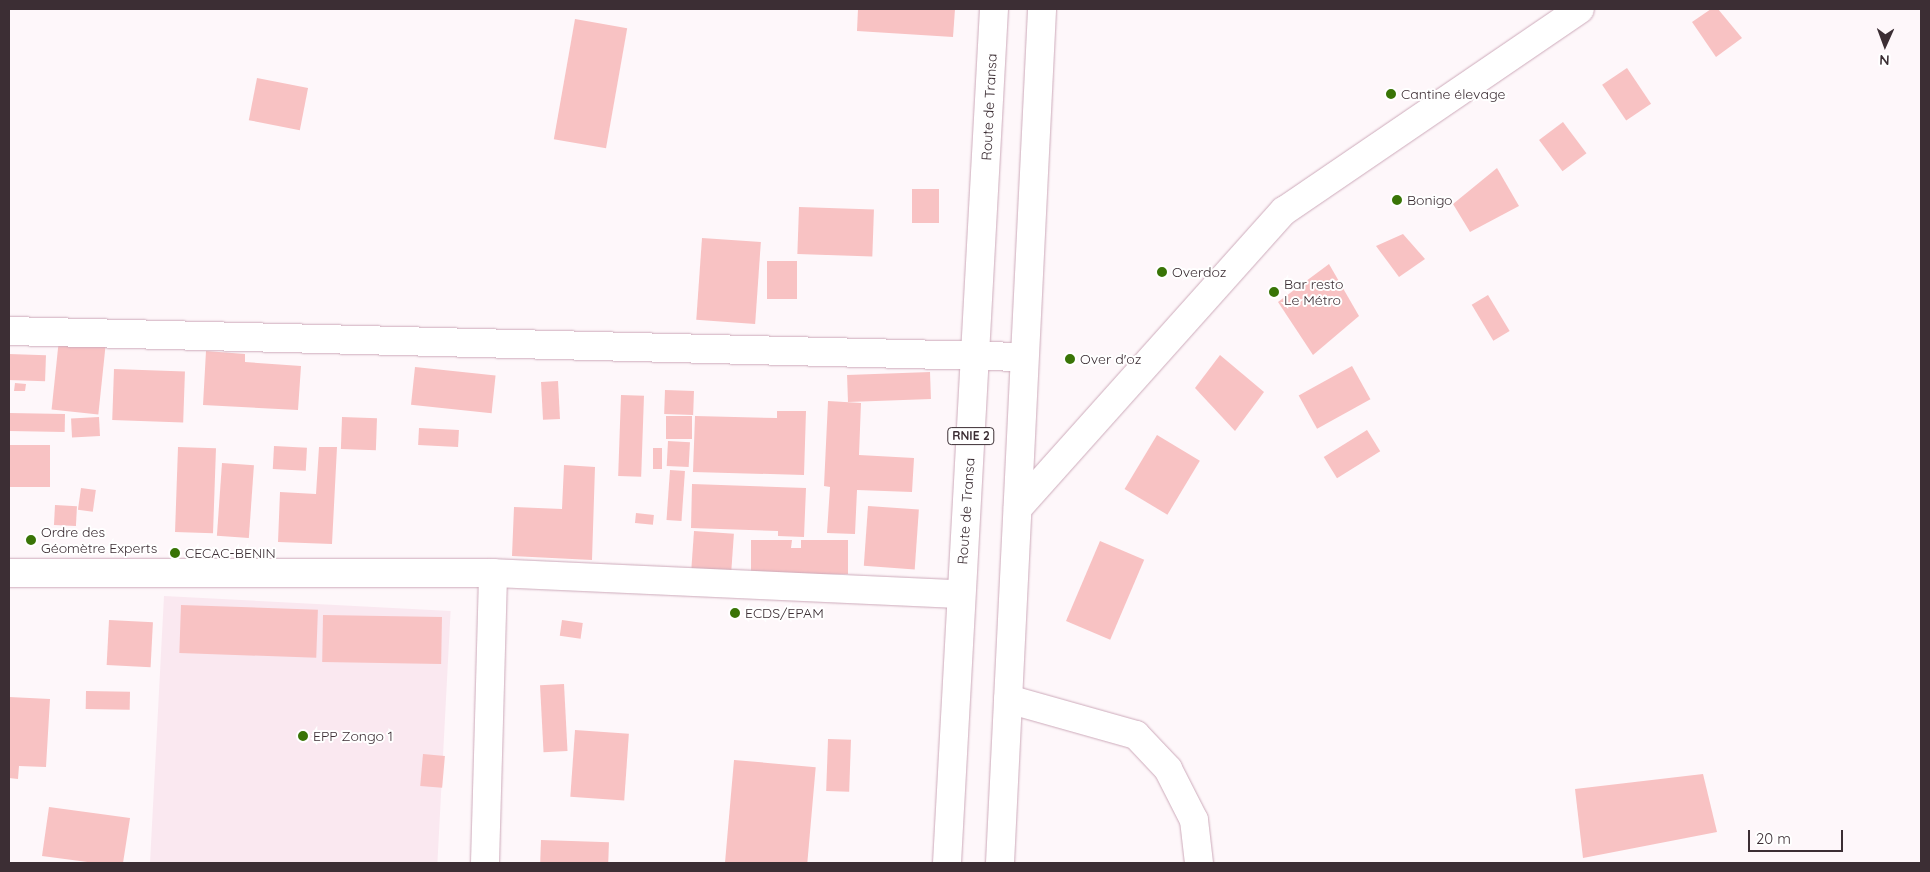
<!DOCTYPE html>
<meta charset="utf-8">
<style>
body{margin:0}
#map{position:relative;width:1930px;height:872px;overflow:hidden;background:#fef7fa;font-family:Quicksand,sans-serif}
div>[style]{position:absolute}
.built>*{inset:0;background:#fae8f0;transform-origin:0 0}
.building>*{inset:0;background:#f8c2c3;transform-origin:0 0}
.roads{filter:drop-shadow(0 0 1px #cdaaba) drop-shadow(0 0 1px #cdaaba)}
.minor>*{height:28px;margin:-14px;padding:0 14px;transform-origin:14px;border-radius:14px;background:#fff}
.major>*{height:28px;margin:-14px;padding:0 14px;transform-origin:14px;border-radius:14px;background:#fff}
.dots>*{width:14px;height:14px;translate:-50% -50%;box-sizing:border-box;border:2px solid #fff;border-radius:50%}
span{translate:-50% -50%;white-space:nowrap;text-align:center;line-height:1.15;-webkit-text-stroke:4px #fff;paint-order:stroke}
.shield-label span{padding:1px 4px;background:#fff;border:1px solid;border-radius:4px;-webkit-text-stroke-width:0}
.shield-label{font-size:12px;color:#3c2e34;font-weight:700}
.poi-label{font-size:14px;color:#3c2e34}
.left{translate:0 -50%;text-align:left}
.street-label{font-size:14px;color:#3c2e34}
.frame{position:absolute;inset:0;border:10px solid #3c2e34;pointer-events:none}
.north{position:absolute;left:1860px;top:20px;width:50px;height:50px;-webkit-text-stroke:4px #fff;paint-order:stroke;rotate:182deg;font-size:14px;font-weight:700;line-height:20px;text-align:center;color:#3c2e34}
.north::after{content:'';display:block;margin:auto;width:18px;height:22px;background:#3c2e34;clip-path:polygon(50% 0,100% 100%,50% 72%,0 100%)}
.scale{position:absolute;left:1748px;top:830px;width:95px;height:22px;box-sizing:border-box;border:2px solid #3c2e34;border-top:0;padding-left:6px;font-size:15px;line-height:18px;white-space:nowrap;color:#3c2e34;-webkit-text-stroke:4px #fff;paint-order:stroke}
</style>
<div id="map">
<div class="built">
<i style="left:164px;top:596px;width:287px;height:267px;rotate:3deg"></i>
</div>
<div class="building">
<i style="clip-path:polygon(858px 9px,955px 9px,953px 37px,857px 31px)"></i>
<i style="clip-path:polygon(1711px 9px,1718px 9px,1742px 38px,1716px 57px,1692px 22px)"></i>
<i style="left:575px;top:19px;width:53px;height:122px;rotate:10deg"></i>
<i style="left:1627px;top:68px;width:43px;height:30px;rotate:56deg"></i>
<i style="left:257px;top:78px;width:52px;height:43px;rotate:11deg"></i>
<i style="left:1563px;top:122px;width:39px;height:30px;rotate:53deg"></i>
<i style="clip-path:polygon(1497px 168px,1519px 206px,1470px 232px,1453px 204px)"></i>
<i style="left:912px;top:189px;width:27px;height:34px"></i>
<i style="left:799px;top:207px;width:75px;height:47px;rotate:2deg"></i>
<i style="clip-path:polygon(1403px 234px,1425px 259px,1399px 277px,1376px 246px)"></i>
<i style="left:702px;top:238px;width:59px;height:82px;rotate:4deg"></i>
<i style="left:767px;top:261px;width:30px;height:38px"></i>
<i style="clip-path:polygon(1329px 264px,1359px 316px,1313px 355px,1278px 302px)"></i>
<i style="left:1488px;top:295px;width:42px;height:19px;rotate:59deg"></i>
<i style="left:59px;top:339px;width:47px;height:71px;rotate:6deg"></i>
<i style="clip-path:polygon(206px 351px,245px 354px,245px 362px,301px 366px,298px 410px,203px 405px)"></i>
<i style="left:9px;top:354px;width:37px;height:26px;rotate:2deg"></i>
<i style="clip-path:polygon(1220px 355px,1264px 392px,1235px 431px,1195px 388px)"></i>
<i style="left:1352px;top:366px;width:38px;height:61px;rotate:61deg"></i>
<i style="left:415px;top:367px;width:81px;height:38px;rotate:6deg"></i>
<i style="left:114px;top:369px;width:71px;height:51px;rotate:2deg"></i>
<i style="left:930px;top:372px;width:27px;height:83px;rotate:88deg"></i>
<i style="left:558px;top:381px;width:38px;height:17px;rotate:87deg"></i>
<i style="clip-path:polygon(15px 383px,26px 384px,25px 391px,14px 391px)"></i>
<i style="left:665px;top:390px;width:29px;height:24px;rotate:2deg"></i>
<i style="left:621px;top:395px;width:23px;height:81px;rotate:2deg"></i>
<i style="clip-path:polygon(828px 401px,861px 403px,859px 455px,914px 458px,912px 492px,857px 490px,855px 534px,827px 533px,830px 487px,824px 486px)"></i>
<i style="clip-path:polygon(777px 411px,806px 411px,804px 475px,693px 472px,695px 416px,777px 418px)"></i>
<i style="left:9px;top:413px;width:56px;height:18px;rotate:1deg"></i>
<i style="left:666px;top:416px;width:26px;height:23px"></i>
<i style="left:99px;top:417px;width:19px;height:28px;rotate:87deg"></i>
<i style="left:342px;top:417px;width:35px;height:32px;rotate:2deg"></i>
<i style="left:419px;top:428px;width:40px;height:17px;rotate:3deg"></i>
<i style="left:1367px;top:430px;width:25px;height:51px;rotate:58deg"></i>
<i style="left:1157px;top:435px;width:50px;height:63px;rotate:31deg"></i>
<i style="left:668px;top:441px;width:22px;height:25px;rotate:3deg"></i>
<i style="left:9px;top:445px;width:41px;height:42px"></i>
<i style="left:274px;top:446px;width:33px;height:23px;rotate:3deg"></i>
<i style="left:178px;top:447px;width:38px;height:85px;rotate:2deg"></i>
<i style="clip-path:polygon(319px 447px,337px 447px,332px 544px,278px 542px,280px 492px,316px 494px)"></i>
<i style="left:653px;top:448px;width:9px;height:21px"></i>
<i style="left:222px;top:463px;width:32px;height:73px;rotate:4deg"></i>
<i style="clip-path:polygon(564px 465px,595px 467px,592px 560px,512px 556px,514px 507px,562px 509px)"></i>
<i style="left:670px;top:470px;width:15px;height:50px;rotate:4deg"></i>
<i style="clip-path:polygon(692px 484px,806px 488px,804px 537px,778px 536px,778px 531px,691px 528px)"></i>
<i style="left:81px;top:488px;width:15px;height:22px;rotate:8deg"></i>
<i style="left:55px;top:505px;width:22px;height:20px;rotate:3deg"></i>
<i style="left:868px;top:506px;width:51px;height:60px;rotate:4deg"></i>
<i style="left:636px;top:513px;width:18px;height:10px;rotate:6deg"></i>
<i style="left:694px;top:531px;width:40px;height:38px;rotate:4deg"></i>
<i style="clip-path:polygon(751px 540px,792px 540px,791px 548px,801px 548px,801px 540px,848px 540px,848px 574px,751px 574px)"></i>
<i style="left:1100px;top:541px;width:48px;height:87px;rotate:23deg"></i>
<i style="left:181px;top:605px;width:137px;height:48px;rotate:2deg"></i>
<i style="left:323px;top:615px;width:119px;height:47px;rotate:1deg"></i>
<i style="left:109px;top:620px;width:44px;height:45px;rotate:3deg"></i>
<i style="left:562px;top:620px;width:21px;height:16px;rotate:8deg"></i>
<i style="left:564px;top:684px;width:67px;height:24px;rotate:87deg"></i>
<i style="left:86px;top:691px;width:44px;height:18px;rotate:1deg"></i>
<i style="clip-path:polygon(9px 697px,50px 699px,46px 767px,19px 766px,18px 779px,9px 778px)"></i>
<i style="left:575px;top:730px;width:54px;height:67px;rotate:4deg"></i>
<i style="left:828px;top:739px;width:23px;height:52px;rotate:2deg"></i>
<i style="left:423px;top:754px;width:22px;height:32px;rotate:5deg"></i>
<i style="left:734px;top:760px;width:82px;height:103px;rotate:5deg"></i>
<i style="clip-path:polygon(1703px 774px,1717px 832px,1583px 858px,1575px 789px)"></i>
<i style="clip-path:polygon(49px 807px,130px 818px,123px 863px,95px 863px,42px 856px)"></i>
<i style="left:541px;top:840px;width:68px;height:23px;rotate:2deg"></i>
</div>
<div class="roads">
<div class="minor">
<i style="left:9px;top:331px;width:1015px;rotate:1.47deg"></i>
<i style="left:1018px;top:508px;width:399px;rotate:-48.2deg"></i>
<i style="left:1284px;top:211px;width:358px;rotate:-34.3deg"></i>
<i style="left:9px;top:573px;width:484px"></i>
<i style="left:493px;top:573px;width:468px;rotate:2.6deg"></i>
<i style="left:1008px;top:699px;width:133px;rotate:15.7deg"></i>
<i style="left:1136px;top:735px;width:47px;rotate:46.7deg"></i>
<i style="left:1168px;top:769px;width:57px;rotate:63deg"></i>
<i style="left:1194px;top:820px;width:43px;rotate:83.4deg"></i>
<i style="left:485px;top:863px;width:290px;rotate:-88.4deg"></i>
</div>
<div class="major">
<i style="left:947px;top:863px;width:855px;rotate:-86.85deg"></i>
<i style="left:1000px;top:863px;width:855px;rotate:-87.18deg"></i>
</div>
</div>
<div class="dots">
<i style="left:1391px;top:94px;background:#397406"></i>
<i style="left:1397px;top:200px;background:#397406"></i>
<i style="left:1162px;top:272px;background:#397406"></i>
<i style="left:1274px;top:292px;background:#397406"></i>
<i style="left:1070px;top:359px;background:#397406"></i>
<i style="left:31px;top:540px;background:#397406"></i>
<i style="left:175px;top:553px;background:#397406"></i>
<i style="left:735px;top:613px;background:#397406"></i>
<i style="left:303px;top:736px;background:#397406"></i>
</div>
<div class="shield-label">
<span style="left:971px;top:436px">RNIE 2</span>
</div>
<div class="poi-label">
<span class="left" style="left:1401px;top:94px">Cantine élevage</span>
<span class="left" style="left:1407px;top:200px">Bonigo</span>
<span class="left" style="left:1172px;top:272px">Overdoz</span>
<span class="left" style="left:1284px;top:292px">Bar resto<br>Le Métro</span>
<span class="left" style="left:1080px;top:359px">Over d'oz</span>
<span class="left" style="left:41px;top:540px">Ordre des<br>Géomètre Experts</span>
<span class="left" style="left:185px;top:553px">CECAC-BENIN</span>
<span class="left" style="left:745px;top:613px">ECDS/EPAM</span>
<span class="left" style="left:313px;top:736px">EPP Zongo 1</span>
</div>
<div class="street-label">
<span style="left:989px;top:107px;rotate:-87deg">Route de Transa</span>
<span style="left:966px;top:511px;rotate:-86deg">Route de Transa</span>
</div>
<div class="frame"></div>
<div class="north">N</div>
<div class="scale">20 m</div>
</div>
